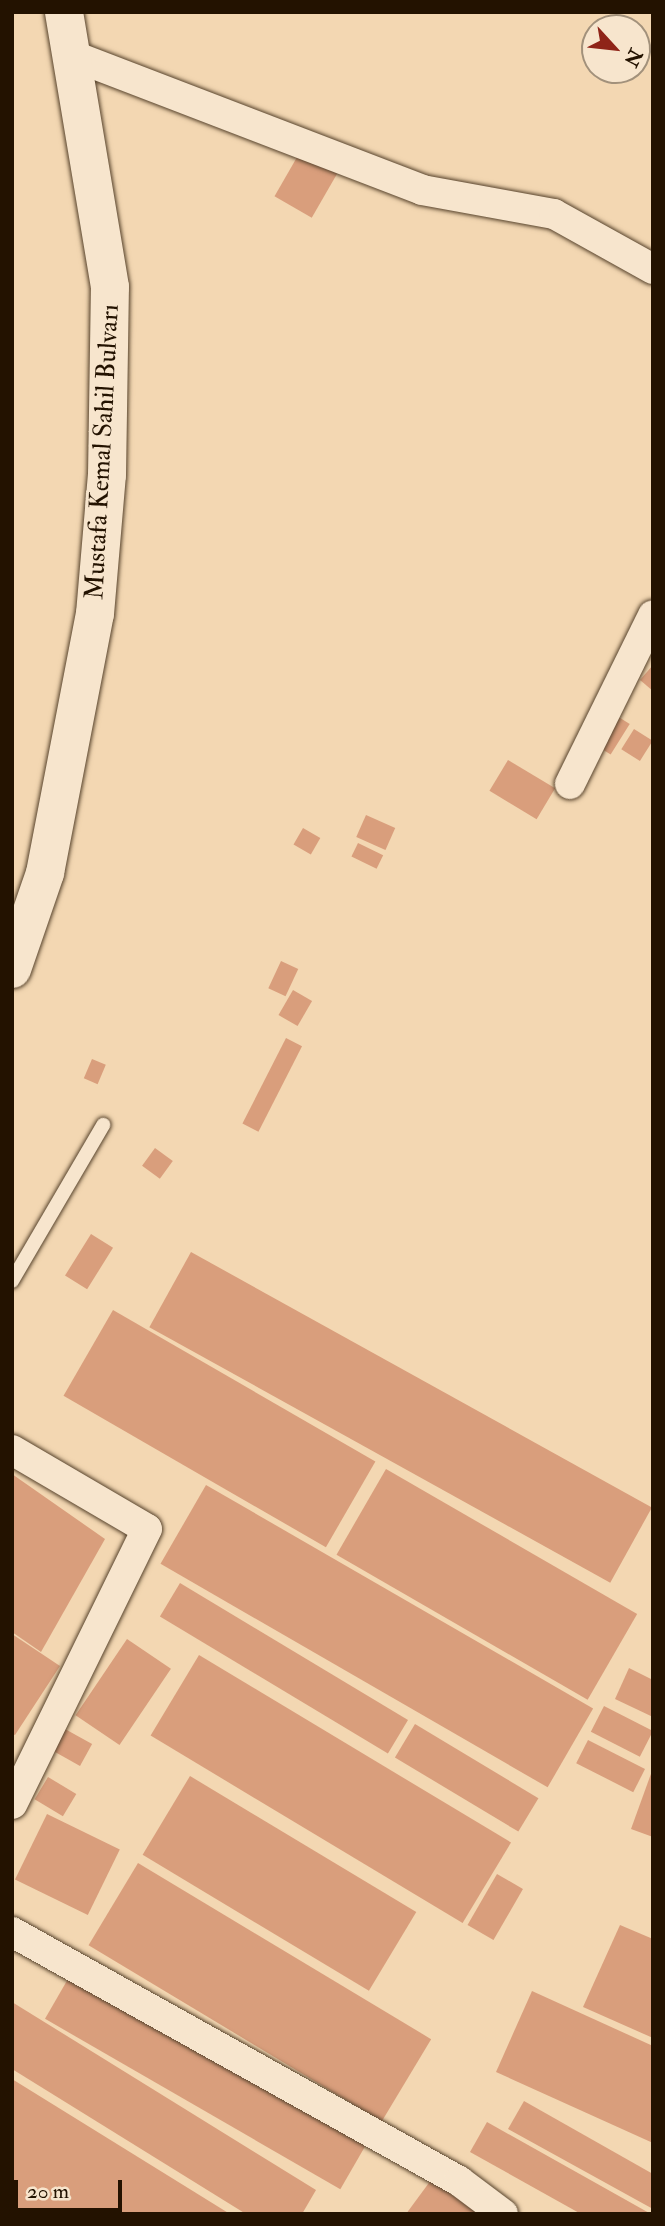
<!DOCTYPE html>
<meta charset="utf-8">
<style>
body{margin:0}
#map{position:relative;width:665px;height:2226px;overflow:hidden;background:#f3d7b2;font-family:"IM FELL Double Pica",serif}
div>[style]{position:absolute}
.building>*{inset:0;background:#d99e7c;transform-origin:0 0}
.roads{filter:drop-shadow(0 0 2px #57432c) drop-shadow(0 0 2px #57432c)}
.lane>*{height:14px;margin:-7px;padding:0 7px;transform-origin:7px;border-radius:7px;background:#f7e5cd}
.street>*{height:30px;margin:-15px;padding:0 15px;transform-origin:15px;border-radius:15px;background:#f7e5cd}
.secondary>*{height:38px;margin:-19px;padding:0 19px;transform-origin:19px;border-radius:19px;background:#f7e5cd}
span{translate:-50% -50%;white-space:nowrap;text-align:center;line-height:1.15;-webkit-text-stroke:6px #f7e5cd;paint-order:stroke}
.street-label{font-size:26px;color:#231200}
.frame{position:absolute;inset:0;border:14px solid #231200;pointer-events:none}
.north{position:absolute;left:581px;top:14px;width:70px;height:70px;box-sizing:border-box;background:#f7e5cd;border:2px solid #a2917b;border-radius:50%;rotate:117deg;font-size:19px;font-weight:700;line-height:28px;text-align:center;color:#231200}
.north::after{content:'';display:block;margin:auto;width:24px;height:32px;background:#8f2418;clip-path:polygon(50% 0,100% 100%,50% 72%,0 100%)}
.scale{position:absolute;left:14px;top:2180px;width:108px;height:32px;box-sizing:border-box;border:4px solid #231200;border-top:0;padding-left:9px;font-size:21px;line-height:24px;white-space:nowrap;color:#231200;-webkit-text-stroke:5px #f7e5cd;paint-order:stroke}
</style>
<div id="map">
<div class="building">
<i style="left:300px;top:152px;width:43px;height:51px;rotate:30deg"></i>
<i style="clip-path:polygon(653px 665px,653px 691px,640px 680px)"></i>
<i style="left:617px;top:716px;width:15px;height:36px;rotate:32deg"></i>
<i style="left:634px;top:729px;width:22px;height:24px;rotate:32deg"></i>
<i style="left:508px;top:760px;width:55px;height:36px;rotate:31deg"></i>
<i style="left:366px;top:815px;width:32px;height:24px;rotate:24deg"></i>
<i style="left:303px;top:828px;width:20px;height:19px;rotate:30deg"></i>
<i style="left:358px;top:843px;width:28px;height:15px;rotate:26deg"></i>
<i style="left:281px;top:961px;width:19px;height:30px;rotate:25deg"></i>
<i style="left:293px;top:990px;width:22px;height:29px;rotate:30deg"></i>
<i style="left:286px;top:1038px;width:18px;height:96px;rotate:27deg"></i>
<i style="left:92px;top:1059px;width:15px;height:21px;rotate:23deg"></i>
<i style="left:155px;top:1148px;width:22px;height:22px;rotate:36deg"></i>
<i style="left:91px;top:1234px;width:26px;height:49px;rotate:32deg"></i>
<i style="left:191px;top:1252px;width:527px;height:86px;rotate:29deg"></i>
<i style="left:113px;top:1310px;width:303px;height:99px;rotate:30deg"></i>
<i style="left:386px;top:1469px;width:290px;height:99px;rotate:30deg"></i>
<i style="clip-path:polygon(12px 1474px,105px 1539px,41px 1652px,12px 1632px)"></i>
<i style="left:206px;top:1485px;width:447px;height:91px;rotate:30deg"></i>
<i style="left:180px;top:1583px;width:266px;height:39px;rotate:31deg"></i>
<i style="clip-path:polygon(12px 1634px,60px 1666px,15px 1735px,12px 1734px)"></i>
<i style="left:127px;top:1639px;width:53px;height:92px;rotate:34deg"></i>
<i style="left:199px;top:1655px;width:364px;height:94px;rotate:31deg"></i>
<i style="clip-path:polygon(629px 1668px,653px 1680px,653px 1717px,615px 1699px)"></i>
<i style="left:604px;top:1706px;width:55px;height:29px;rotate:27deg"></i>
<i style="left:415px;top:1724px;width:144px;height:39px;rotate:31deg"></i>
<i style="left:65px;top:1729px;width:31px;height:25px;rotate:29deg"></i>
<i style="left:588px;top:1740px;width:64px;height:26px;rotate:27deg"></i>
<i style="clip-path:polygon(652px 1771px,653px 1771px,653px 1837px,631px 1829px)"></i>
<i style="left:190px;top:1776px;width:264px;height:92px;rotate:31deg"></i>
<i style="left:48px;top:1777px;width:33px;height:26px;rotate:31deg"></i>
<i style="left:47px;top:1814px;width:81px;height:73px;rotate:26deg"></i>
<i style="left:138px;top:1863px;width:342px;height:96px;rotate:31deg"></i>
<i style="left:497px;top:1874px;width:30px;height:59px;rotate:30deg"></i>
<i style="clip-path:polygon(620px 1925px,653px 1939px,653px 2038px,583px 2007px)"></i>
<i style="left:72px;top:1972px;width:341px;height:54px;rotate:30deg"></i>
<i style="clip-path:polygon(532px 1991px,653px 2046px,653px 2143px,496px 2072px)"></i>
<i style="clip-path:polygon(12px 2002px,316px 2190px,302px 2214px,246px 2214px,12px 2069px)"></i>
<i style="clip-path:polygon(12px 2079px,230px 2214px,25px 2214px,12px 2206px)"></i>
<i style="clip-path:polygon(524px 2101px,653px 2174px,653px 2209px,508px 2129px)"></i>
<i style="clip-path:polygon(487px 2122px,651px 2214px,581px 2214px,470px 2152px)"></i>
<i style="clip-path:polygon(434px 2176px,484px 2214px,406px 2214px)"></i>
</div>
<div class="roads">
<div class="lane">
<i style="left:12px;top:1281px;width:181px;rotate:-59.7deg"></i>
</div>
<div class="street">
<i style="left:71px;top:55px;width:376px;rotate:21deg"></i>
<i style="left:422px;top:190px;width:134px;rotate:10.3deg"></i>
<i style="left:554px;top:214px;width:113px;rotate:29.1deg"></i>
<i style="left:570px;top:784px;width:188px;rotate:-63.8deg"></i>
<i style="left:12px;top:1450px;width:156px;rotate:30.3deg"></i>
<i style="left:147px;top:1529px;width:306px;rotate:116.1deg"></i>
<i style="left:12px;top:1932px;width:512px;rotate:29.12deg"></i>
<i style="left:459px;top:2181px;width:55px;rotate:36.9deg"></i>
</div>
<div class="secondary">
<i style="left:12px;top:969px;width:102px;rotate:-71deg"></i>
<i style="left:45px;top:873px;width:264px;rotate:-79.1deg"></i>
<i style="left:95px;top:614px;width:140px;rotate:-85.1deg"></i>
<i style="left:107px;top:475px;width:188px;rotate:-89.1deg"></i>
<i style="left:110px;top:287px;width:279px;rotate:-99.5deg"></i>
</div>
</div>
<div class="street-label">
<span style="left:103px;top:452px;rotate:-87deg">Mustafa Kemal Sahil Bulvarı</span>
</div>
<div class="frame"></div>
<div class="north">N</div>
<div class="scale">20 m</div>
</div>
